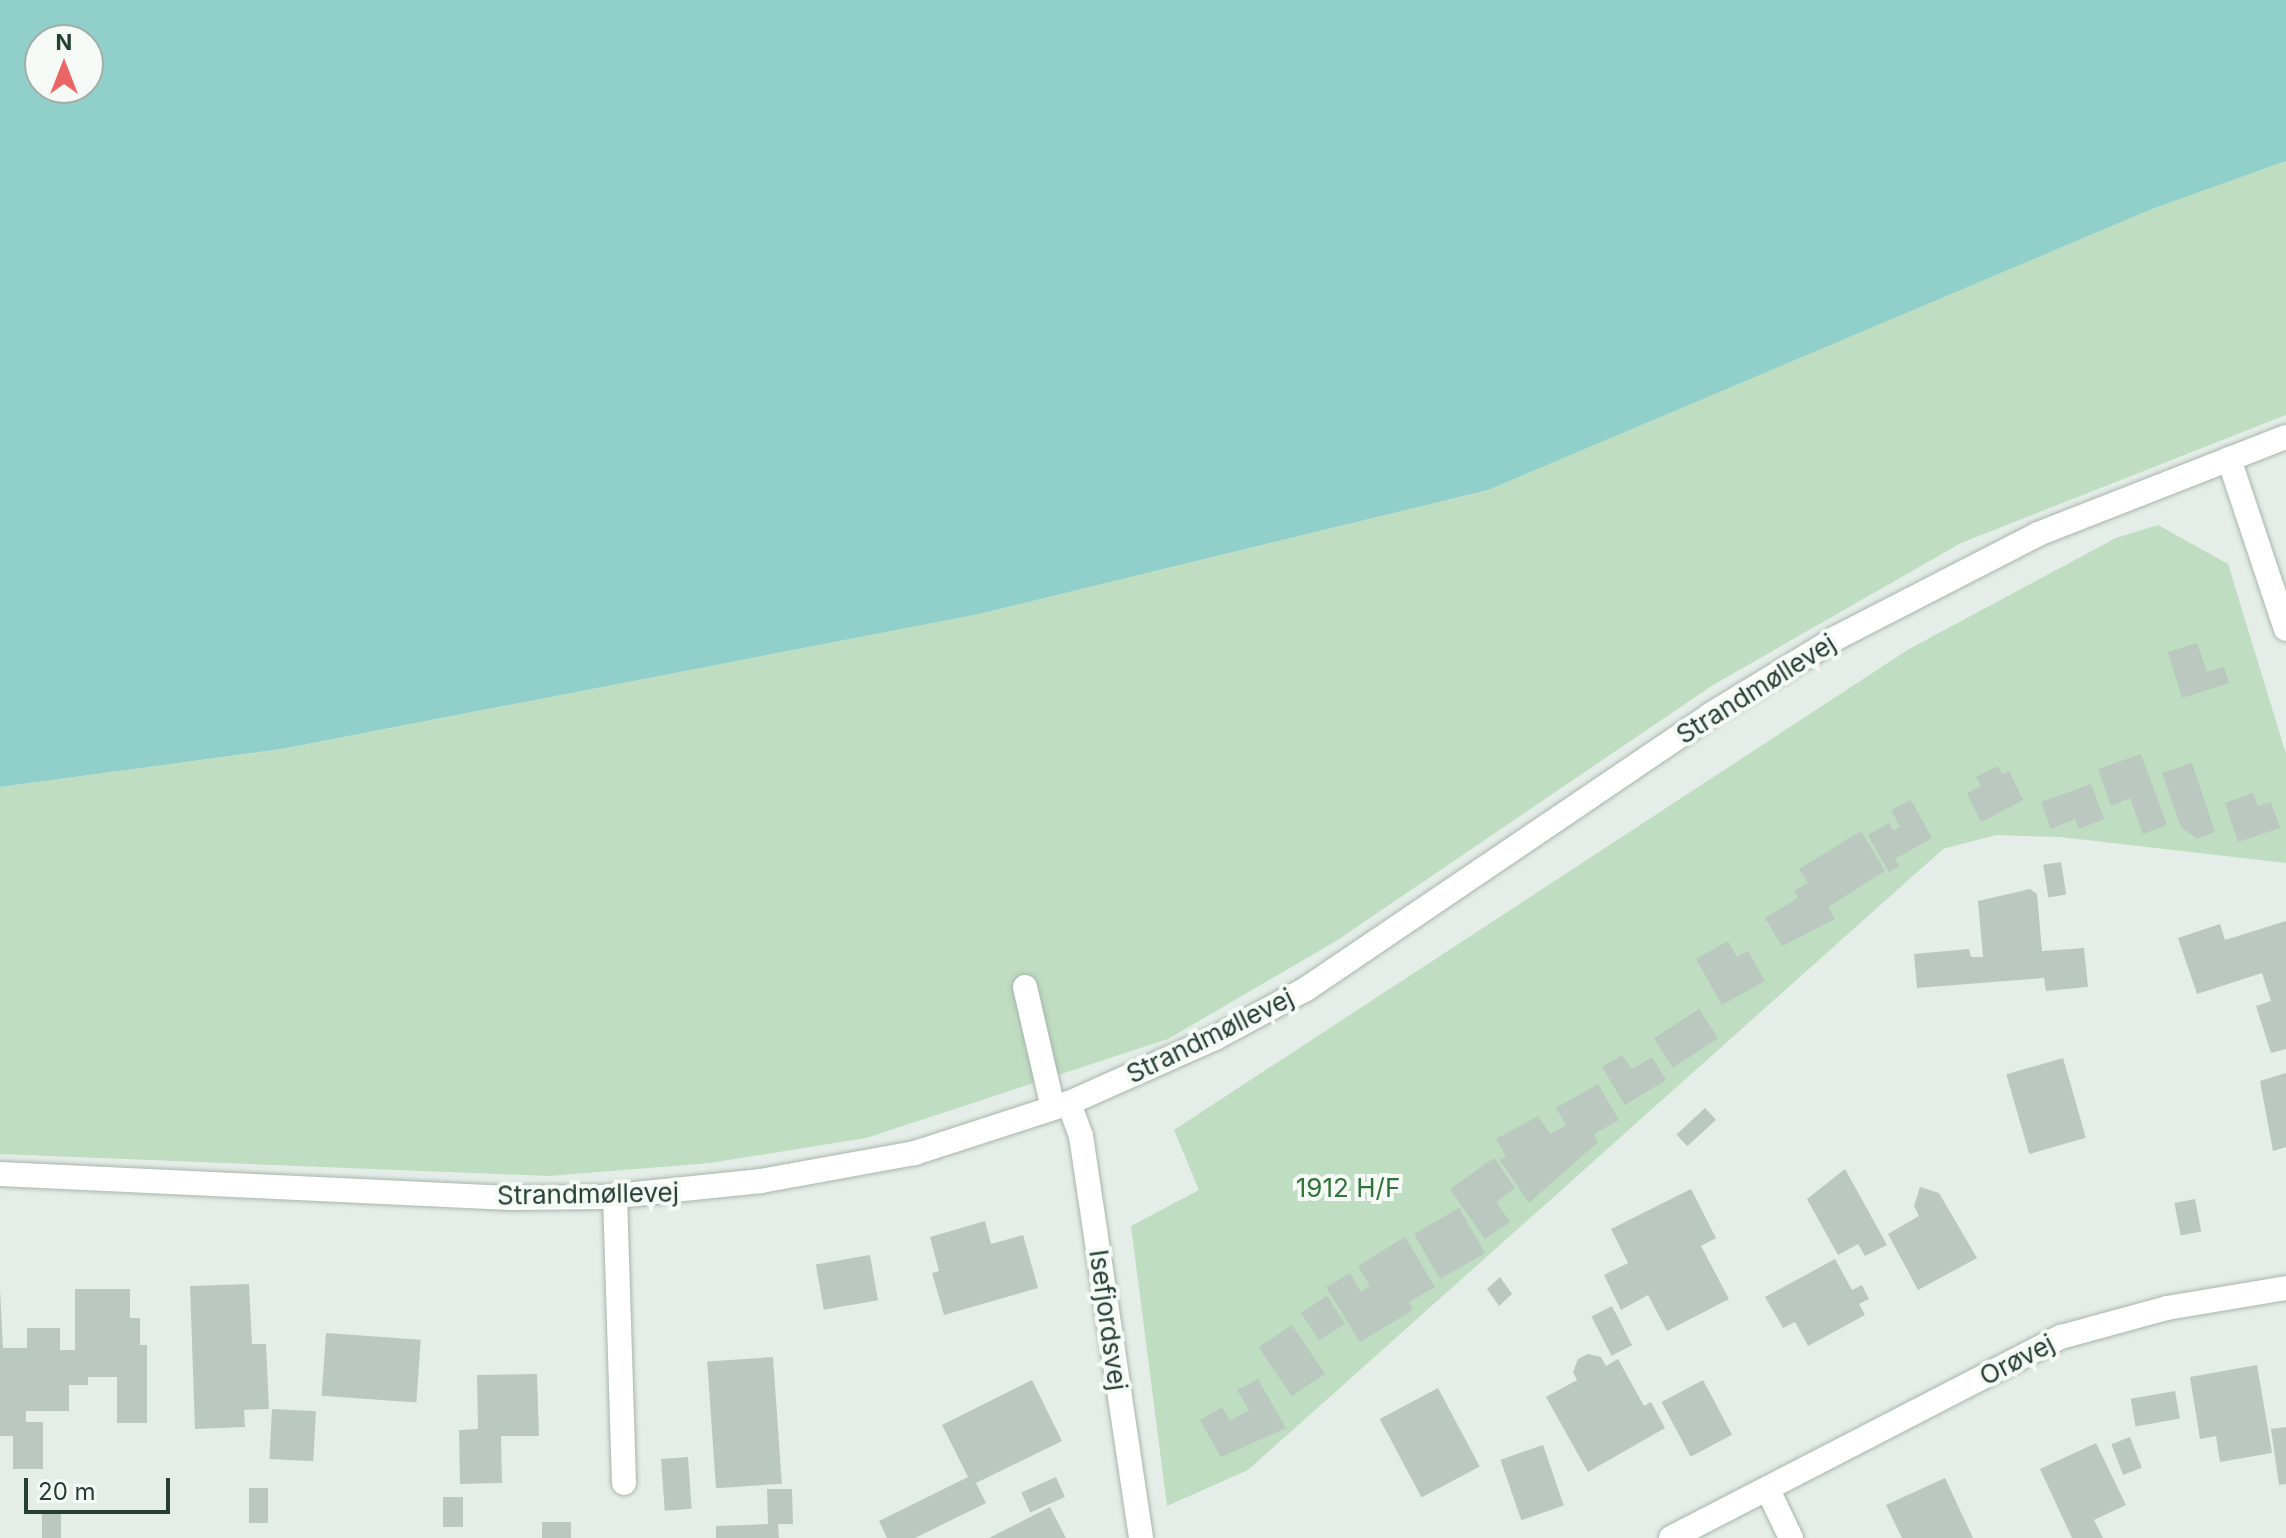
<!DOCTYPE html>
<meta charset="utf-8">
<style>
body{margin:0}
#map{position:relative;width:2286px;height:1538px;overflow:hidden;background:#e5ede8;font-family:Inter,sans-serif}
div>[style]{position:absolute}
.green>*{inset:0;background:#bfddc0}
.water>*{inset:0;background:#90cfca}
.building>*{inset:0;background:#bac8c0;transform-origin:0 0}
.roads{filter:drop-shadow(0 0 2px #a8b5ad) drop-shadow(0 0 2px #a8b5ad)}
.service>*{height:24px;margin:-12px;padding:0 12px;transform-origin:12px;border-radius:12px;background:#fff}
.minor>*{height:24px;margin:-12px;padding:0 12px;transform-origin:12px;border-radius:12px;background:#fff}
span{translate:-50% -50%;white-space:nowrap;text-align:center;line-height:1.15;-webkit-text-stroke:8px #f6faf7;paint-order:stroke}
.street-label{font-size:26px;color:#253f31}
.park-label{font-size:26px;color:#30743a}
.north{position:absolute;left:24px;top:24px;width:80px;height:80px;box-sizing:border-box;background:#f6faf7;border:2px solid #a2afa8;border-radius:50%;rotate:0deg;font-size:22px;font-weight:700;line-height:32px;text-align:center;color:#253f31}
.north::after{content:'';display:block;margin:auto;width:28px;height:36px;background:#ec6565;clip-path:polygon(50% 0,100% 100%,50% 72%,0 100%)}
.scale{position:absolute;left:24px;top:1478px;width:146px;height:36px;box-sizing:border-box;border:4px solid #253f31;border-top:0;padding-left:10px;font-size:24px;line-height:28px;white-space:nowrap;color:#253f31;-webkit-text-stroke:6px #f6faf7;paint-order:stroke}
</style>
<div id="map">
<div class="green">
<i style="clip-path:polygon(2286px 161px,2286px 415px,1961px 543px,1713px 685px,1336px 941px,1168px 1039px,866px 1138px,710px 1163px,549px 1176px,0 1154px,0 787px,283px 749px,979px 614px,1488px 490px,2152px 209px)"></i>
<i style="clip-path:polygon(2158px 525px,2228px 564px,2286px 754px,2286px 863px,2060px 837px,1996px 835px,1943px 849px,1248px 1470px,1167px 1506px,1131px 1226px,1199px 1190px,1174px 1130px,1909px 649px,2116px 538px)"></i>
</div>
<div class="water">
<i style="clip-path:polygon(evenodd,0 0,2286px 0,2286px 161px,2152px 209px,1488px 490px,979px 614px,282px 749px,0 787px,0 0,40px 40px,88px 40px,88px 88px,40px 88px,40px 40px)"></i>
</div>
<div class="building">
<i style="clip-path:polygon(2197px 643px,2207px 672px,2224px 667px,2229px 683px,2182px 698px,2168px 652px)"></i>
<i style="clip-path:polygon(2141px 754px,2167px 825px,2143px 834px,2130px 798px,2111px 806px,2098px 769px)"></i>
<i style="clip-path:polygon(2192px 763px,2215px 832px,2197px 839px,2181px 827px,2162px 773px)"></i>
<i style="clip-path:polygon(1998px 766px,2002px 775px,2009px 771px,2023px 800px,1981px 822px,1967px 793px,1981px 786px,1976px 777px)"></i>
<i style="clip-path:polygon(2091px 784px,2104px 819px,2079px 829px,2075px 819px,2051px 829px,2041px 802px)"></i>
<i style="clip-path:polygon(2253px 793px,2258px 806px,2271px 802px,2280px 828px,2238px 842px,2225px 803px)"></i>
<i style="clip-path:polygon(1911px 800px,1932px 838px,1895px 859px,1899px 866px,1889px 872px,1868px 835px,1889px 823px,1893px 831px,1900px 827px,1891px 810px)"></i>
<i style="clip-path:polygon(1861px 831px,1885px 871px,1828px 907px,1835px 919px,1782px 946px,1765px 918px,1798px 898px,1794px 891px,1808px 883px,1799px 869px)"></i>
<i style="left:2061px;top:862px;width:33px;height:18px;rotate:81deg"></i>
<i style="clip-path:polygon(2030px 889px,2037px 894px,2042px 951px,2084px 948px,2088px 987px,2046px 991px,2044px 978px,1917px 988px,1914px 954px,1969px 949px,1971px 957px,1983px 957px,1978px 901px)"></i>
<i style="clip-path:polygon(2286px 921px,2286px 1049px,2271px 1053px,2256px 1006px,2271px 1001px,2262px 973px,2197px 994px,2178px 938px,2220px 924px,2225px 940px)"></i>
<i style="clip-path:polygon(1728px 941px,1737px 957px,1748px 951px,1765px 981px,1722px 1005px,1696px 959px)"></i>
<i style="left:1699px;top:1009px;width:35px;height:54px;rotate:57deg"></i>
<i style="clip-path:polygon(1622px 1055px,1632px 1069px,1652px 1057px,1666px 1080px,1625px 1105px,1602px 1067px)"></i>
<i style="left:2063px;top:1058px;width:83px;height:59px;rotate:74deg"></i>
<i style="clip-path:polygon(2286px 1073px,2286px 1147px,2273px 1151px,2260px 1081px)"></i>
<i style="clip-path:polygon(1598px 1084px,1619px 1120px,1594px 1134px,1598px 1142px,1529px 1203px,1500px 1160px,1506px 1156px,1496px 1139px,1538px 1116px,1550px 1134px,1566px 1125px,1556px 1108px)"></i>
<i style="left:1705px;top:1108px;width:16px;height:39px;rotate:47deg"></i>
<i style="clip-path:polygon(1494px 1158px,1515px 1188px,1496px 1202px,1510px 1222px,1485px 1239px,1450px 1189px)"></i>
<i style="clip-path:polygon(1845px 1169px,1887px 1245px,1865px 1256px,1858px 1244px,1838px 1255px,1807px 1199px)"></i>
<i style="clip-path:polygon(1920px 1187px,1939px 1193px,1977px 1258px,1918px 1290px,1888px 1234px,1919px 1216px,1914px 1206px)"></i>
<i style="clip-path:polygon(1691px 1189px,1716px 1238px,1701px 1246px,1729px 1299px,1667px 1331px,1648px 1295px,1621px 1310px,1604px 1275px,1628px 1263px,1611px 1229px)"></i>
<i style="left:2195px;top:1199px;width:33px;height:21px;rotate:79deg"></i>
<i style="left:1459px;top:1208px;width:52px;height:52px;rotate:60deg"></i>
<i style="clip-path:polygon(985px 1221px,991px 1244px,1023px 1235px,1038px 1288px,944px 1315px,932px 1273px,939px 1271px,930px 1237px)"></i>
<i style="clip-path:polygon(1405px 1237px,1435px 1287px,1409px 1302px,1413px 1310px,1360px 1342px,1326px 1287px,1350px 1273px,1361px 1292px,1370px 1286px,1358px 1266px)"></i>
<i style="left:870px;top:1255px;width:46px;height:55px;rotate:80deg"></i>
<i style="clip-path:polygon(1835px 1259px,1852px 1290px,1862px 1285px,1869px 1299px,1859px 1304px,1865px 1315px,1808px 1346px,1795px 1322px,1783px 1328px,1765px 1297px)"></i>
<i style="clip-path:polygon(1500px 1277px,1512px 1294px,1499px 1306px,1487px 1289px)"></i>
<i style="clip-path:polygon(249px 1284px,252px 1344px,266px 1344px,269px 1409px,244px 1410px,245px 1427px,195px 1429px,190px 1286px)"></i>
<i style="clip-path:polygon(0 1289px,3px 1348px,27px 1348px,27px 1328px,60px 1328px,60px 1350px,75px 1350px,75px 1289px,130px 1289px,130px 1318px,140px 1318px,140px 1345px,147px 1345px,147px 1423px,117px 1423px,117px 1377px,88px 1377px,88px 1385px,69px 1385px,69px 1411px,26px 1411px,26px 1422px,43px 1422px,43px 1469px,13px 1469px,13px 1436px,0 1436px)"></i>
<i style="left:1327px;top:1296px;width:33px;height:31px;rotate:57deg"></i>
<i style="left:1612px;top:1306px;width:44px;height:23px;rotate:63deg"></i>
<i style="left:1292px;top:1325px;width:59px;height:40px;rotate:56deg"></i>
<i style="left:326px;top:1333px;width:95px;height:63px;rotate:4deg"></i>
<i style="clip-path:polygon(1588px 1354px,1601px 1357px,1606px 1366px,1618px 1359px,1644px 1406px,1651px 1402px,1665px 1428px,1588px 1472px,1546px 1397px,1577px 1380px,1573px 1372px,1578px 1359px)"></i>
<i style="left:773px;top:1357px;width:127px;height:66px;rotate:86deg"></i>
<i style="clip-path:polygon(2257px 1365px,2272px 1453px,2220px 1462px,2216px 1436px,2200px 1439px,2190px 1377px)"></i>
<i style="clip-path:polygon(537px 1374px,539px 1436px,501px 1436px,502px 1483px,460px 1484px,459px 1430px,478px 1429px,477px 1375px)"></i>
<i style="clip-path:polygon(1258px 1379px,1286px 1428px,1221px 1457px,1200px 1420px,1222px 1407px,1230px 1421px,1249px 1410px,1237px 1390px)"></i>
<i style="clip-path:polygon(1032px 1380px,1062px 1441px,976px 1483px,986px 1503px,915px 1538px,887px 1538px,879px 1521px,968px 1477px,942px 1425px)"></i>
<i style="left:1703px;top:1380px;width:62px;height:47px;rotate:62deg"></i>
<i style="left:1438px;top:1388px;width:89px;height:66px;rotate:62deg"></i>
<i style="left:2175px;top:1391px;width:28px;height:45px;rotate:80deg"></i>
<i style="left:272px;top:1409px;width:44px;height:50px;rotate:3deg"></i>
<i style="clip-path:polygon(2286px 1427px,2286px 1484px,2279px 1485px,2271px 1429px)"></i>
<i style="left:2130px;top:1437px;width:33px;height:20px;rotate:69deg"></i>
<i style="clip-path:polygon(2096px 1443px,2126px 1505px,2094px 1520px,2103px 1538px,2072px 1538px,2040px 1469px)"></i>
<i style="left:1543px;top:1445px;width:64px;height:45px;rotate:71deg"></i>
<i style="left:688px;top:1457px;width:52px;height:27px;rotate:86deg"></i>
<i style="left:1056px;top:1477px;width:22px;height:38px;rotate:66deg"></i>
<i style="clip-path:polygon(1945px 1478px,1973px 1538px,1902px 1538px,1886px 1505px)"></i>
<i style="left:249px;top:1488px;width:19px;height:35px"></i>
<i style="clip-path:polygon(767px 1489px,792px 1489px,793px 1524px,778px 1524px,779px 1538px,716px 1538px,716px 1526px,768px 1524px)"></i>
<i style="left:443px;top:1497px;width:20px;height:30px"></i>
<i style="clip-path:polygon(1050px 1507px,1066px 1538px,989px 1538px)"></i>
<i style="left:42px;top:1513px;width:19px;height:25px"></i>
<i style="left:571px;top:1522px;width:16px;height:29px;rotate:90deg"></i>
</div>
<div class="roads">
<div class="service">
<i style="left:1025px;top:987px;width:124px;rotate:77deg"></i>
<i style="left:615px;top:1196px;width:287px;rotate:88.2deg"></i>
</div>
<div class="minor">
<i style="left:2229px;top:459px;width:179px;rotate:71.5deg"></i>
<i style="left:1069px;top:1103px;width:35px;rotate:70deg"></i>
<i style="left:1081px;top:1136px;width:406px;rotate:81.5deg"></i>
<i style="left:0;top:1174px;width:511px;rotate:2.69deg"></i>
<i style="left:510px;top:1198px;width:96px;rotate:-0.6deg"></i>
<i style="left:606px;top:1197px;width:156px;rotate:-5.9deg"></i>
<i style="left:761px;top:1181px;width:157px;rotate:-10.3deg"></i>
<i style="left:915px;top:1153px;width:162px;rotate:-18deg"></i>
<i style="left:1069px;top:1103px;width:160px;rotate:-24deg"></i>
<i style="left:1215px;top:1038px;width:103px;rotate:-28.3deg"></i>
<i style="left:1306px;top:989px;width:488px;rotate:-34.1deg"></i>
<i style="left:1710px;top:715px;width:148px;rotate:-31.4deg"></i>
<i style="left:1836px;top:638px;width:227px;rotate:-27.2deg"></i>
<i style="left:2038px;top:534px;width:266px;rotate:-21.4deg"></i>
<i style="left:1768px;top:1490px;width:53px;rotate:64.4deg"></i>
<i style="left:1671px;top:1538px;width:439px;rotate:-27.3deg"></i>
<i style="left:2061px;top:1337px;width:110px;rotate:-15.3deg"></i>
<i style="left:2167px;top:1308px;width:121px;rotate:-9.5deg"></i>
</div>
</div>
<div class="street-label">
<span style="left:1756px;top:689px;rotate:-32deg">Strandmøllevej</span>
<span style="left:1210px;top:1036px;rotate:-26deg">Strandmøllevej</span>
<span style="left:588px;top:1194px;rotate:-1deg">Strandmøllevej</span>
<span style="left:1108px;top:1320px;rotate:82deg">Isefjordsvej</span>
<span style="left:2017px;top:1360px;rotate:-27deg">Orøvej</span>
</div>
<div class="park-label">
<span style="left:1348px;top:1188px">1912 H/F</span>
</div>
<div class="north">N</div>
<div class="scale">20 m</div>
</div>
